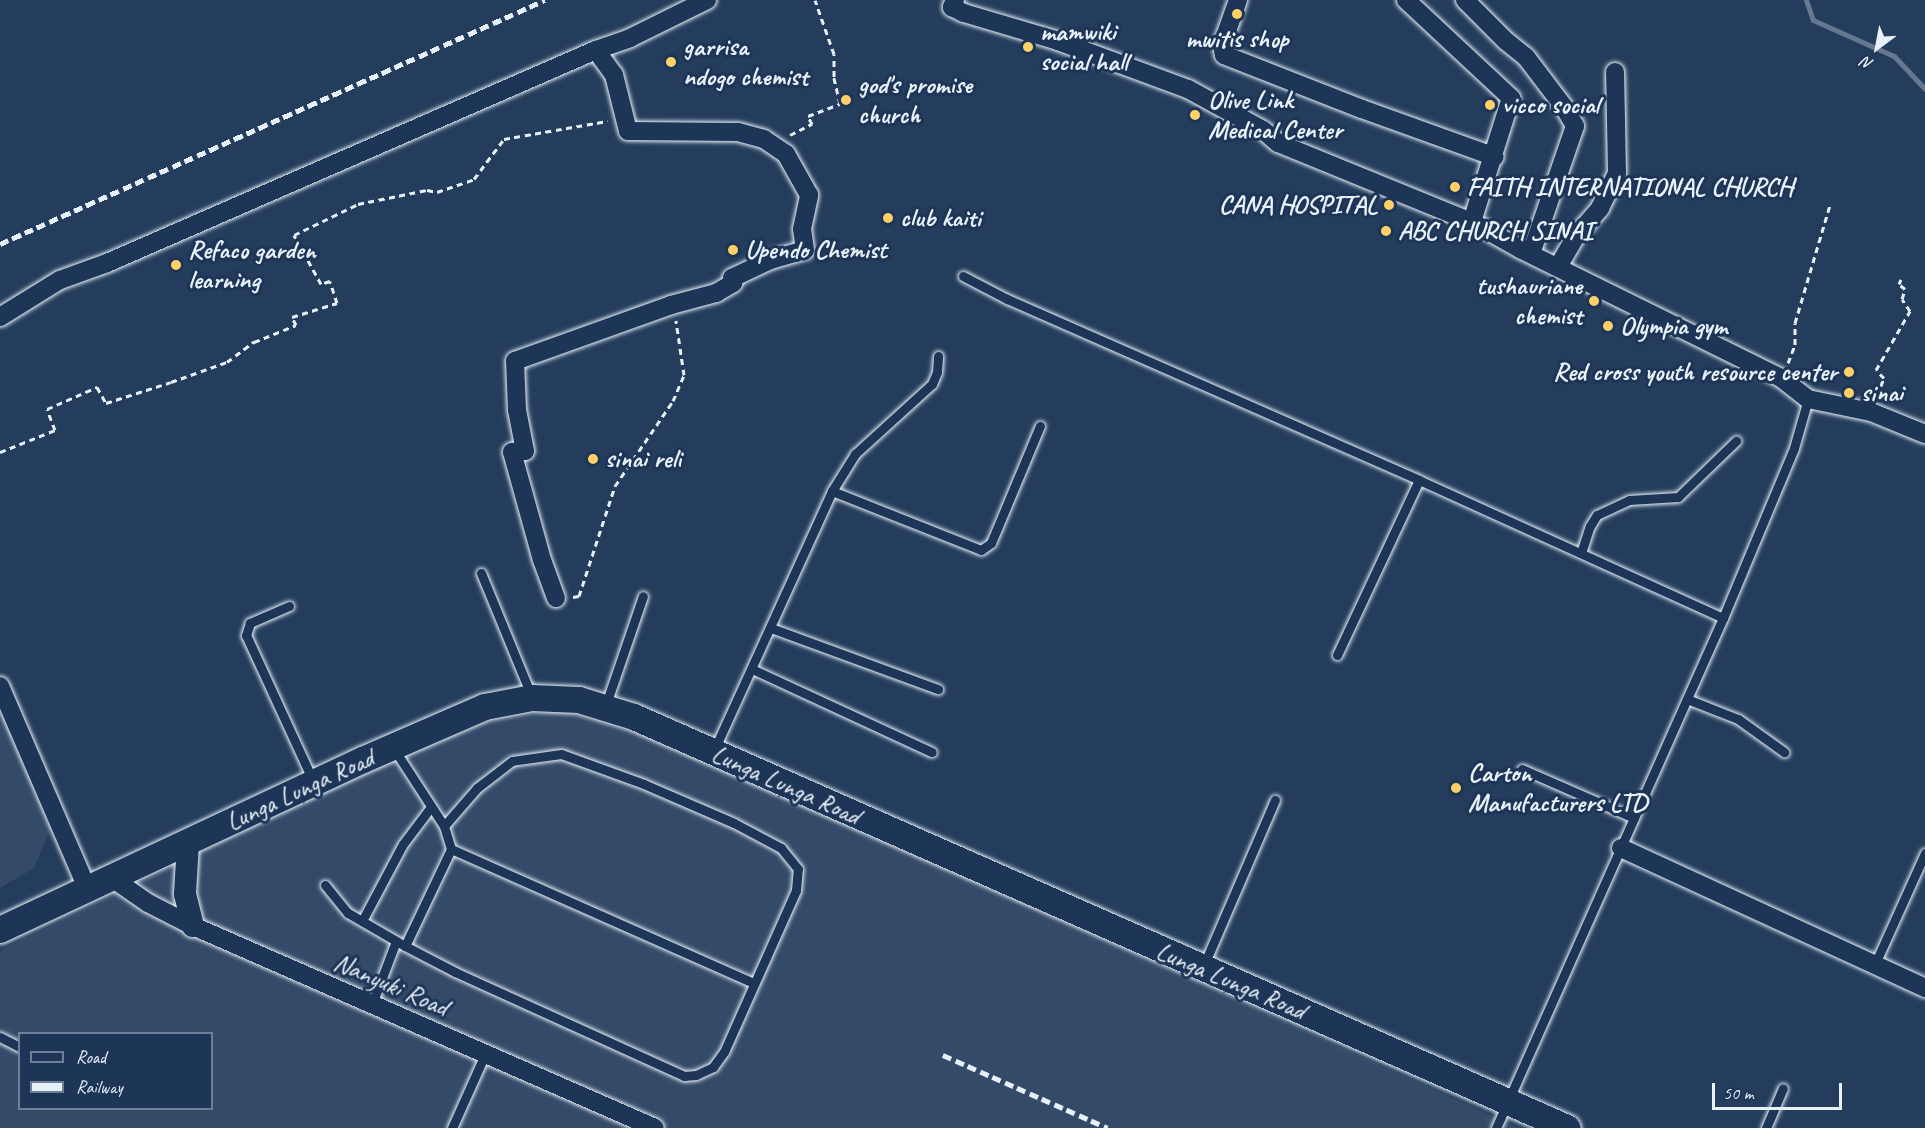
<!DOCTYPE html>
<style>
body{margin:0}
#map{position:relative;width:1925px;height:1128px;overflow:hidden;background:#253d5d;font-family:Caveat,sans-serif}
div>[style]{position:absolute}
.built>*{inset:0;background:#334a68}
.stream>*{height:5px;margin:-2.5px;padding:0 2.5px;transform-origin:2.5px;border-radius:2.5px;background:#657890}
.path>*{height:3px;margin-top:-1.5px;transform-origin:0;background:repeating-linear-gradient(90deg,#e8f1f8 0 6px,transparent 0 10.5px)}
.roads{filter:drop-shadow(0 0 2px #e8f1f8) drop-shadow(0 0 2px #e8f1f8)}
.service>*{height:9px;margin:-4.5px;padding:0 4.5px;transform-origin:4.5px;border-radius:4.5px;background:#1d3557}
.minor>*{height:18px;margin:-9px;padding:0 9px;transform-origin:9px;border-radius:9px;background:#1d3557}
.tertiary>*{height:22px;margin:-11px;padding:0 11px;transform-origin:11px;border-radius:11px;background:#1d3557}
.secondary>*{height:26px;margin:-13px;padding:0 13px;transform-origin:13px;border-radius:13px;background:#1d3557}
.rail>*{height:4.5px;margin-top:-2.25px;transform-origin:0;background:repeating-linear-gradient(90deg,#e8f1f8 0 9px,transparent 0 13.5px)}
.dots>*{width:16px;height:16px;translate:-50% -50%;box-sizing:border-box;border:3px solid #1d3557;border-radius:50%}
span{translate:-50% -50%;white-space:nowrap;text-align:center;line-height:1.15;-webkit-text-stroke:6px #1d3557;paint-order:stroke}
.poi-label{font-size:26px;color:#e8f1f8;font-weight:700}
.left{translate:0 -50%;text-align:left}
.right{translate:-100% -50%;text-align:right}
.street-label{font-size:26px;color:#e8f1f8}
.legend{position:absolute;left:18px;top:1032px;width:195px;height:78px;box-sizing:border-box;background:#1d3557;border:2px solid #6e8097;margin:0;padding:8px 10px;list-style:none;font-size:18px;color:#e8f1f8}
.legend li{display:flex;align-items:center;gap:12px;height:30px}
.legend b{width:30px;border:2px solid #6e8097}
.north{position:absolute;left:1847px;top:18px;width:60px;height:60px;-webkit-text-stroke:4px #1d3557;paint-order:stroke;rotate:212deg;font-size:16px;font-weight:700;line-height:24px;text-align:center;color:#e8f1f8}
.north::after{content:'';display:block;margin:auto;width:21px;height:27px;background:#e8f1f8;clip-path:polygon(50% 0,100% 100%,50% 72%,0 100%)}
.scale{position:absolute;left:1712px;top:1083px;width:130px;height:27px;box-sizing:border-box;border:3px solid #e8f1f8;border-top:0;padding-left:8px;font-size:18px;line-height:21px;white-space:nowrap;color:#e8f1f8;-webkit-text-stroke:4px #1d3557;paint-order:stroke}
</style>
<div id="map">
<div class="built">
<i style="clip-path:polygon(0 696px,33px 771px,51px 828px,34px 868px,0 888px)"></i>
<i style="clip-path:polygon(evenodd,559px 710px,676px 745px,1518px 1128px,0 1128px,0 951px,449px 729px,559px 710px,20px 1034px,212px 1034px,212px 1108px,20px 1108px,20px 1034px)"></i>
</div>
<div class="stream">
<i style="left:1806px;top:0;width:21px;rotate:71deg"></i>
<i style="left:1813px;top:20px;width:89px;rotate:24deg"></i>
<i style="left:1894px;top:56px;width:45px;rotate:46.8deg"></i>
</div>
<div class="path">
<i style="left:790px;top:135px;width:25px;rotate:-27deg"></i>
<i style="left:812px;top:124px;width:9px;rotate:-117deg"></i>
<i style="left:808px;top:116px;width:34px;rotate:-21deg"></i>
<i style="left:840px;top:104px;width:28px;rotate:-103deg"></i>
<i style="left:834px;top:77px;width:23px;rotate:-90deg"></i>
<i style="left:834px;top:54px;width:57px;rotate:-109.4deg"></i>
<i style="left:1788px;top:363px;width:19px;rotate:-69deg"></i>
<i style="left:1795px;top:345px;width:22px;rotate:-90deg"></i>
<i style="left:1795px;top:323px;width:123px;rotate:-73.5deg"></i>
<i style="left:1877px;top:396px;width:19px;rotate:-69deg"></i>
<i style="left:1884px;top:378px;width:11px;rotate:-135deg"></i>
<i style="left:1876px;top:370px;width:68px;rotate:-60deg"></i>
<i style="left:1910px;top:311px;width:14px;rotate:-124deg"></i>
<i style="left:1902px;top:299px;width:10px;rotate:-73deg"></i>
<i style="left:1905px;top:289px;width:8px;rotate:-140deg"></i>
<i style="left:1899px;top:284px;width:5px;rotate:-68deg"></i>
<i style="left:0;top:452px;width:59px;rotate:-21.8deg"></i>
<i style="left:55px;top:430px;width:22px;rotate:-111deg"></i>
<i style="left:47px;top:409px;width:55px;rotate:-23.7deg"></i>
<i style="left:97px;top:387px;width:18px;rotate:61deg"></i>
<i style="left:106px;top:403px;width:68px;rotate:-17.9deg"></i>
<i style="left:171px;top:382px;width:59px;rotate:-19.7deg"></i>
<i style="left:227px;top:362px;width:34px;rotate:-37deg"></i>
<i style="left:254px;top:342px;width:45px;rotate:-22deg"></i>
<i style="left:296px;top:325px;width:9px;rotate:-117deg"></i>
<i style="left:292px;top:317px;width:47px;rotate:-17.3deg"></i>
<i style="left:337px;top:303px;width:23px;rotate:-108deg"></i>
<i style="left:330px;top:281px;width:9px;rotate:162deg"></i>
<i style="left:321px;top:284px;width:56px;rotate:-118.9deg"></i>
<i style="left:294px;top:235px;width:71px;rotate:-25.8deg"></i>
<i style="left:358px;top:204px;width:70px;rotate:-11.5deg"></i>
<i style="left:427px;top:190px;width:10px;rotate:11deg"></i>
<i style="left:437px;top:192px;width:39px;rotate:-19deg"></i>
<i style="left:474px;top:179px;width:50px;rotate:-53.1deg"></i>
<i style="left:504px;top:139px;width:105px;rotate:-9.9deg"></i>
<i style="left:573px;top:597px;width:6px;rotate:-9deg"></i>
<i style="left:579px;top:596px;width:116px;rotate:-71.9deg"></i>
<i style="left:615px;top:486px;width:103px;rotate:-55.7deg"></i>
<i style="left:673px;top:401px;width:28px;rotate:-67deg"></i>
<i style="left:684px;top:375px;width:55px;rotate:-98.4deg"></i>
</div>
<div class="roads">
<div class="service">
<i style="left:963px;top:276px;width:50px;rotate:27.6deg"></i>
<i style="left:1007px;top:299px;width:450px;rotate:23.7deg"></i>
<i style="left:1419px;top:480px;width:334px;rotate:24.4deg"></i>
<i style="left:832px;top:491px;width:160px;rotate:21.6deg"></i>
<i style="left:981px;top:550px;width:12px;rotate:-35deg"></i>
<i style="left:991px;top:543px;width:127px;rotate:-67.3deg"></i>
<i style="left:1581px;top:553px;width:28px;rotate:-72deg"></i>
<i style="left:1590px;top:526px;width:13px;rotate:-58deg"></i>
<i style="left:1597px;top:515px;width:35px;rotate:-25deg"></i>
<i style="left:1629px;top:500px;width:49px;rotate:-3.5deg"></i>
<i style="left:1678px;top:497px;width:81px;rotate:-44deg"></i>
<i style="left:481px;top:573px;width:132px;rotate:67.7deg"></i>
<i style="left:289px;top:606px;width:43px;rotate:156.4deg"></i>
<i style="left:250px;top:623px;width:13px;rotate:108deg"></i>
<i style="left:246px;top:635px;width:161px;rotate:65.3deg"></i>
<i style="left:771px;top:628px;width:178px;rotate:20.1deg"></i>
<i style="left:1337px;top:655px;width:193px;rotate:-64.9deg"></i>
<i style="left:752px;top:669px;width:198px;rotate:24.8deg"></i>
<i style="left:1687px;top:699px;width:55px;rotate:21.4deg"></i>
<i style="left:1738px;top:719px;width:57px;rotate:35.7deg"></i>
<i style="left:605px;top:707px;width:117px;rotate:-71.1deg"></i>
<i style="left:714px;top:750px;width:285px;rotate:-65.5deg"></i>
<i style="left:832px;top:491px;width:44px;rotate:-58.1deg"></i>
<i style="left:855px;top:454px;width:104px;rotate:-42.3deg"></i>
<i style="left:932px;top:384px;width:13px;rotate:-67deg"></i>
<i style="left:937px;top:372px;width:16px;rotate:-86deg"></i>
<i style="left:1522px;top:769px;width:122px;rotate:23.6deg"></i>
<i style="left:451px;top:849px;width:331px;rotate:23.9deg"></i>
<i style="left:325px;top:885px;width:36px;rotate:51deg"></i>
<i style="left:348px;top:913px;width:66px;rotate:30.1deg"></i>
<i style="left:405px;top:946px;width:56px;rotate:27.5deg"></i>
<i style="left:455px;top:972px;width:252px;rotate:24.4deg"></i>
<i style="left:684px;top:1076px;width:12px;rotate:-5deg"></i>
<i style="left:696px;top:1075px;width:19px;rotate:-25deg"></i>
<i style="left:713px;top:1067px;width:19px;rotate:-54deg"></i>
<i style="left:724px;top:1052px;width:177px;rotate:-66deg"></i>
<i style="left:796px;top:890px;width:21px;rotate:-85deg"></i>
<i style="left:798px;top:869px;width:27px;rotate:-129deg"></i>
<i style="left:781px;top:848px;width:53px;rotate:-152deg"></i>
<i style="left:734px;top:823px;width:98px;rotate:-156.6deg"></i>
<i style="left:644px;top:784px;width:88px;rotate:-160.1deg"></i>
<i style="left:561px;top:754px;width:49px;rotate:171.9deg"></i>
<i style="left:512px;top:761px;width:44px;rotate:142.4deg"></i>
<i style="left:477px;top:788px;width:50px;rotate:131deg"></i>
<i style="left:444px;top:826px;width:92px;rotate:-123deg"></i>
<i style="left:362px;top:921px;width:87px;rotate:-62deg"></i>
<i style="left:403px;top:844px;width:46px;rotate:-52.9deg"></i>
<i style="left:405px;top:946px;width:107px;rotate:-64.6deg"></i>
<i style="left:451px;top:849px;width:24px;rotate:-107deg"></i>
<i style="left:1874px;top:966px;width:124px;rotate:-65.7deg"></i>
<i style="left:1203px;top:967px;width:182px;rotate:-66.7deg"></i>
<i style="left:372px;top:1004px;width:67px;rotate:-69.1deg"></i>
<i style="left:0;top:1037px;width:22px;rotate:27deg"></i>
<i style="left:452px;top:1128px;width:83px;rotate:-65.9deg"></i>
<i style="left:1496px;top:1128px;width:558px;rotate:-66.01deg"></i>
<i style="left:1723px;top:618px;width:184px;rotate:-67.3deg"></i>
<i style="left:1794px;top:448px;width:51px;rotate:-74.1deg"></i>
<i style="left:1766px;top:1128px;width:43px;rotate:-67deg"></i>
</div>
<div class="minor">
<i style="left:955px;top:0;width:8px;rotate:113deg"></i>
<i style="left:952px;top:7px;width:13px;rotate:27deg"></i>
<i style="left:964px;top:13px;width:98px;rotate:16.6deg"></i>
<i style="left:1058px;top:41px;width:139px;rotate:20.3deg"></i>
<i style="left:1188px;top:89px;width:85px;rotate:28.7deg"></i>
<i style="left:1263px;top:130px;width:20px;rotate:41deg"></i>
<i style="left:1278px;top:143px;width:209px;rotate:22.2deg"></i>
<i style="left:1472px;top:222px;width:57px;rotate:29.2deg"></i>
<i style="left:1522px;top:250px;width:289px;rotate:26.3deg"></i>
<i style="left:1781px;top:378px;width:34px;rotate:38deg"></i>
<i style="left:1808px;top:399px;width:64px;rotate:11.7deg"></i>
<i style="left:1871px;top:412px;width:58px;rotate:22.2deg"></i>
<i style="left:1238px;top:0;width:48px;rotate:109.6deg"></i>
<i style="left:1222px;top:45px;width:10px;rotate:79deg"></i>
<i style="left:1224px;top:55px;width:148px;rotate:21.4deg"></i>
<i style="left:1362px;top:109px;width:141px;rotate:19.8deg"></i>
<i style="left:1406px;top:0;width:144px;rotate:43deg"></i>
<i style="left:1511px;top:98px;width:130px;rotate:107.5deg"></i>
<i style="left:1465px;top:0;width:58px;rotate:45deg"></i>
<i style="left:1506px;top:41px;width:26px;rotate:39deg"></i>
<i style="left:1526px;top:57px;width:63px;rotate:52.8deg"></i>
<i style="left:1564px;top:107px;width:22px;rotate:60deg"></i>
<i style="left:1575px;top:126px;width:135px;rotate:109deg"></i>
<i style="left:1558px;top:267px;width:36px;rotate:-60deg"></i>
<i style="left:1576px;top:236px;width:37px;rotate:-49deg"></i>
<i style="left:1600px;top:208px;width:39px;rotate:-64deg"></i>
<i style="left:1617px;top:173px;width:101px;rotate:-91.1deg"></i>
<i style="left:0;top:317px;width:70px;rotate:-31.7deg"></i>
<i style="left:60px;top:280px;width:50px;rotate:-19.9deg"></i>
<i style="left:107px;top:263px;width:533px;rotate:-23.54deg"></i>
<i style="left:596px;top:50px;width:36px;rotate:-19deg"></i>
<i style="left:630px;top:38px;width:86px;rotate:-26.3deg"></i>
<i style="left:556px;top:598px;width:40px;rotate:-110.2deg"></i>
<i style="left:542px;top:560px;width:112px;rotate:-105.5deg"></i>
<i style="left:512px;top:452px;width:13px;rotate:-4deg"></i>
<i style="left:525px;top:451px;width:42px;rotate:-101deg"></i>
<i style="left:517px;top:410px;width:49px;rotate:-92.3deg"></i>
<i style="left:515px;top:361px;width:166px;rotate:-19.7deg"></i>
<i style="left:671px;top:305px;width:47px;rotate:-14.9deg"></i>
<i style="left:716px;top:293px;width:20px;rotate:-30deg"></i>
<i style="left:733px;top:283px;width:5px;rotate:-101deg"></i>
<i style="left:732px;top:278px;width:42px;rotate:-25.3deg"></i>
<i style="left:770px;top:260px;width:36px;rotate:-16deg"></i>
<i style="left:805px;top:250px;width:21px;rotate:-98deg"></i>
<i style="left:802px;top:229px;width:35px;rotate:-78deg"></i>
<i style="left:809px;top:195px;width:47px;rotate:-119.3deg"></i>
<i style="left:786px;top:154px;width:27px;rotate:-146deg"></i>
<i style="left:764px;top:139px;width:27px;rotate:-165deg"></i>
<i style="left:738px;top:132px;width:110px;rotate:-179.5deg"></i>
<i style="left:628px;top:131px;width:58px;rotate:-104deg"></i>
<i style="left:614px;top:75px;width:31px;rotate:-126deg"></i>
<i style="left:0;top:686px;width:220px;rotate:66.7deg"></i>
<i style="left:1621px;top:848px;width:335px;rotate:24.7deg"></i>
<i style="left:112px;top:878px;width:44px;rotate:34.8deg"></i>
<i style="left:148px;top:903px;width:51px;rotate:27.1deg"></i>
<i style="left:193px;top:926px;width:504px;rotate:23.62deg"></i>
</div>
<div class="tertiary">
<i style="left:188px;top:843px;width:51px;rotate:93.4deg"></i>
<i style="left:185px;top:894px;width:33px;rotate:76deg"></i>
</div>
<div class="secondary">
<i style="left:0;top:930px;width:401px;rotate:-25.1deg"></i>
<i style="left:363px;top:760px;width:133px;rotate:-23.5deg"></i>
<i style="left:485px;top:707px;width:48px;rotate:-10.8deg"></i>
<i style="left:532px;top:698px;width:47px;rotate:2.4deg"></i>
<i style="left:579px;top:700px;width:58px;rotate:17.2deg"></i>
<i style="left:634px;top:717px;width:1020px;rotate:23.77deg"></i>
</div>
</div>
<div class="rail">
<i style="left:0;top:244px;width:597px;rotate:-24.12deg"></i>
<i style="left:943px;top:1055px;width:180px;rotate:23.9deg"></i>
</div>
<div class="dots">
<i style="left:1237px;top:14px;background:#ffd166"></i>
<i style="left:1028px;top:47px;background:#ffd166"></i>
<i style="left:671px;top:62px;background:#ffd166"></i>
<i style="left:846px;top:100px;background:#ffd166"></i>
<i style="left:1490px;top:105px;background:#ffd166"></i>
<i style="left:1195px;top:115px;background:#ffd166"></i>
<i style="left:1455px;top:187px;background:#ffd166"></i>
<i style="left:1389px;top:205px;background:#ffd166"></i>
<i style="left:888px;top:218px;background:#ffd166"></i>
<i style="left:1386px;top:231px;background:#ffd166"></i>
<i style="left:733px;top:250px;background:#ffd166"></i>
<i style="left:176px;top:265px;background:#ffd166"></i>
<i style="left:1594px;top:301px;background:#ffd166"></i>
<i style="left:1608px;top:326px;background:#ffd166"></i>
<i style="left:1849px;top:372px;background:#ffd166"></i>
<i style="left:1849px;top:393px;background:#ffd166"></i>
<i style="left:593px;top:459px;background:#ffd166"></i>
<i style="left:1456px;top:788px;background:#ffd166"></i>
</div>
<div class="poi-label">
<span class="left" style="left:1040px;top:47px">mamwiki<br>social hall</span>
<span style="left:1237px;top:39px">mwitis shop</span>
<span class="left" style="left:683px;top:62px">garrisa<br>ndogo chemist</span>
<span class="left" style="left:858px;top:100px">god's promise<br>church</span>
<span class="left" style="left:1208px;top:115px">Olive Link<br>Medical Center</span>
<span class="left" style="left:1502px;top:105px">vicco social</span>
<span class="left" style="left:1467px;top:187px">FAITH INTERNATIONAL CHURCH</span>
<span class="right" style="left:1377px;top:205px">CANA HOSPITAL</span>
<span class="left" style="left:900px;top:218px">club kaiti</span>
<span class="left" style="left:1398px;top:231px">ABC CHURCH SINAI</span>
<span class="left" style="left:188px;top:265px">Refaco garden<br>learning</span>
<span class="left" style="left:745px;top:250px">Upendo Chemist</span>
<span class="right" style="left:1582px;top:301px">tushauriane<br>chemist</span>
<span class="left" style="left:1620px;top:326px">Olympia gym</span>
<span class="right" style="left:1837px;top:372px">Red cross youth resource center</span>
<span class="left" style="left:1861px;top:393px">sinai</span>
<span class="left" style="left:605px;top:459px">sinai reli</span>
<span class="left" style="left:1468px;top:788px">Carton<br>Manufacturers LTD</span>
</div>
<div class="street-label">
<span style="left:786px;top:785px;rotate:24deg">Lunga Lunga Road</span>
<span style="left:300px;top:790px;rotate:-25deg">Lunga Lunga Road</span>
<span style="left:1231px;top:981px;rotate:23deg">Lunga Lunga Road</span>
<span style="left:391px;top:985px;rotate:23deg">Nanyuki Road</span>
</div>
<ul class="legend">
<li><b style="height:8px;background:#1d3557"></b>Road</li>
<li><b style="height:8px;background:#e8f1f8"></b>Railway</li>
</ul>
<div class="north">N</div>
<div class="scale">50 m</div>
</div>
